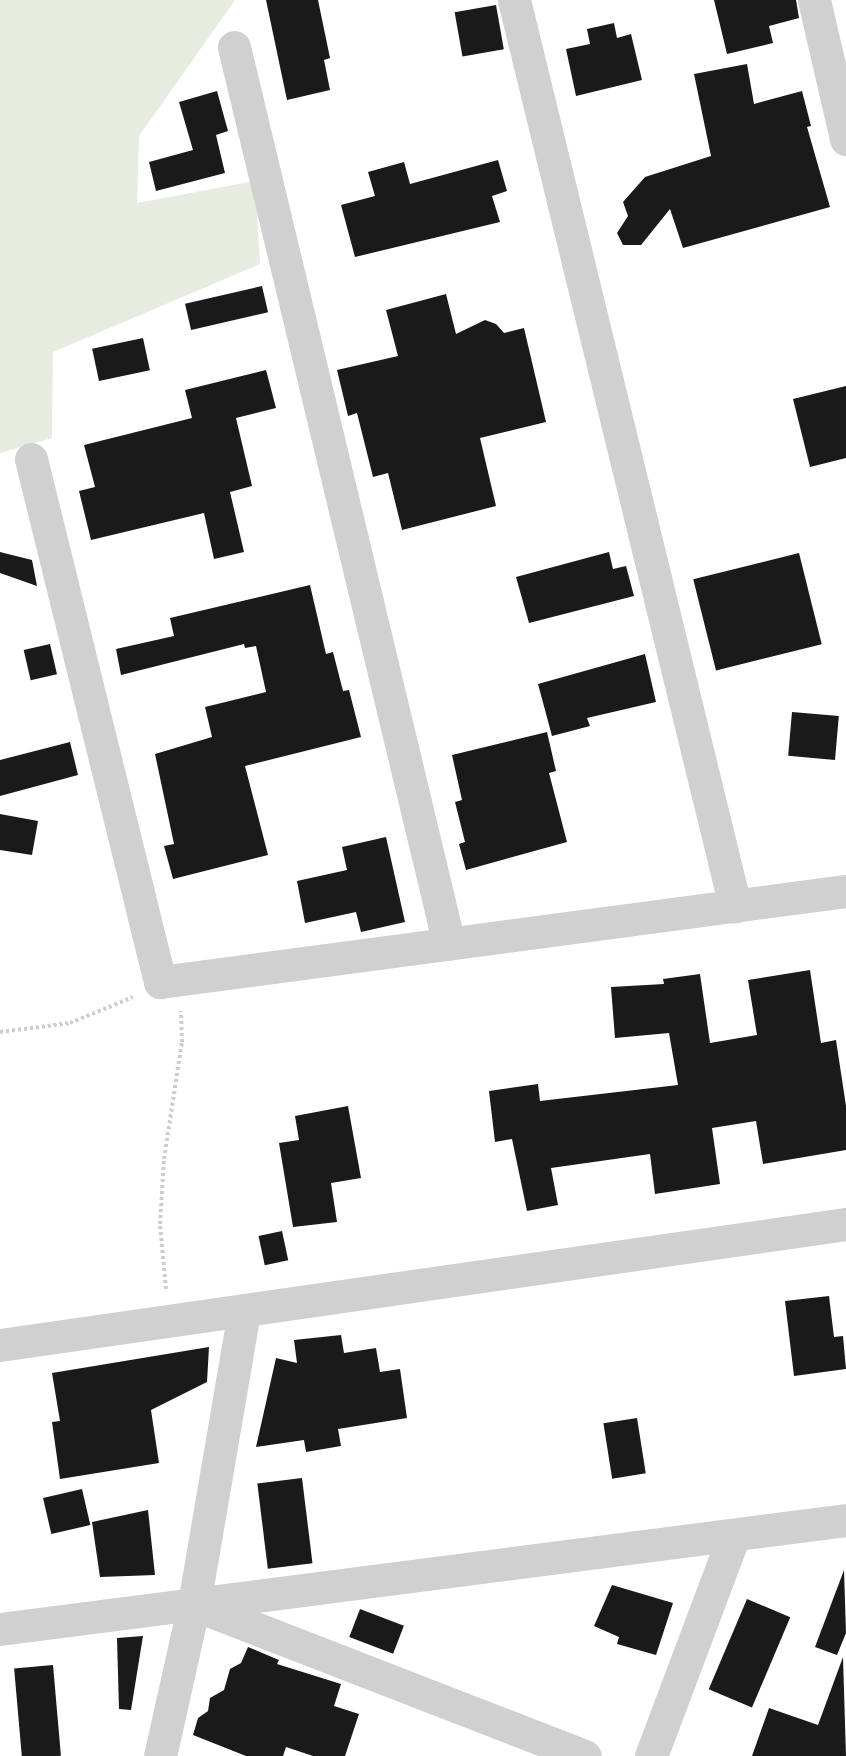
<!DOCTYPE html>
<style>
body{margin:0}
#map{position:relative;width:846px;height:1756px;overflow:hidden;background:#fff;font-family:"Public Sans",sans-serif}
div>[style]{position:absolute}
.green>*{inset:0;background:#e6ecdf}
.building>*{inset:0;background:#1a1a1a;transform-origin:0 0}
.path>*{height:4px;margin-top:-2px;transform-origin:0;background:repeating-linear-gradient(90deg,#cdcdcd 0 3px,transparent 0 6px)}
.minor>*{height:33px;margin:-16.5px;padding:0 16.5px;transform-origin:16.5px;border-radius:16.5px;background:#d0d0d0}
span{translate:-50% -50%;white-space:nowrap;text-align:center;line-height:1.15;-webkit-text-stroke:6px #fff;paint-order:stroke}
</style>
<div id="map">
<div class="green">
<i style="clip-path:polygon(0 0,235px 0,139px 136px,137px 203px,255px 181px,260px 264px,53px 352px,52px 438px,0 453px)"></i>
</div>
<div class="building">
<i style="clip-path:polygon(266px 0,318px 0,330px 58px,324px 60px,330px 90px,287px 100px)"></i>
<i style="clip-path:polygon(714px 0,796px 0,799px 18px,769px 26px,773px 43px,727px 54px)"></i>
<i style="left:496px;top:5px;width:45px;height:42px;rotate:80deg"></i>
<i style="clip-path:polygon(614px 23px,617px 38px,631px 34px,642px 80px,576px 96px,566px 49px,590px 44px,587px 29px)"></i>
<i style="clip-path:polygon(747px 64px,754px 104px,802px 91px,811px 126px,807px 127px,830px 207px,683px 248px,670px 209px,641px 245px,623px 245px,617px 233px,628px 216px,623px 202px,645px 177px,711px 156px,694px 74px)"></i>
<i style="clip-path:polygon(217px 91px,228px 131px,216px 135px,225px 173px,156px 191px,149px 162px,193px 150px,179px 102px)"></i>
<i style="clip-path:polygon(498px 160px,507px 191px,492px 196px,500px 222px,355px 257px,341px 205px,375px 196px,368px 172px,404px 162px,410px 184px)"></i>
<i style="left:262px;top:286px;width:27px;height:79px;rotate:77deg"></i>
<i style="clip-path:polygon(446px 294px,456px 334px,485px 320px,496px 324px,504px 333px,524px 328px,546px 422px,480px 438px,496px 506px,402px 530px,388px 473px,373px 477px,357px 413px,348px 416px,337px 370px,398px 356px,386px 310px)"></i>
<i style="left:143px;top:338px;width:33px;height:52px;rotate:78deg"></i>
<i style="clip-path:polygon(266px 370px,276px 408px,236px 418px,252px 486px,230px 492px,244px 552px,214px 559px,204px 513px,91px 540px,79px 491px,95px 487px,84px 445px,192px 418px,185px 390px)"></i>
<i style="clip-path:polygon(846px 386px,846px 458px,810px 467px,793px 399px)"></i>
<i style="clip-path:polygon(0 552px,32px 560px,37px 586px,0 573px)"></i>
<i style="clip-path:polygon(609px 552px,613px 569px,626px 566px,634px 596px,529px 623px,516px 577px)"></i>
<i style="left:799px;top:553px;width:94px;height:109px;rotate:76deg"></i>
<i style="clip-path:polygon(310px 585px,326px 654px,333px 652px,343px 691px,349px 690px,361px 737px,245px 766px,268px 855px,173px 879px,164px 846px,174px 844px,155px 754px,212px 737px,205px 707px,266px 692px,256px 646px,245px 648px,244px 644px,121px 675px,116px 649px,174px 636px,170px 618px)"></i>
<i style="left:50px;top:644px;width:31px;height:27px;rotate:77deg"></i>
<i style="clip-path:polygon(645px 654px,656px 702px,587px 718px,590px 726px,552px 736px,538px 684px)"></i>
<i style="left:792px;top:712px;width:47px;height:44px;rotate:5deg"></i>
<i style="clip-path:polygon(547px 732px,556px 771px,549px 773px,567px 842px,466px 870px,459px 844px,465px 842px,455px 802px,462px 800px,452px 755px)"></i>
<i style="clip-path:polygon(70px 742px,78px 775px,0 796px,0 760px)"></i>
<i style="clip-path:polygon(0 814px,38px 821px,32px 855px,0 850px)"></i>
<i style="clip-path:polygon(386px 837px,405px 922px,361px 932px,356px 912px,305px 923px,297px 881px,347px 870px,342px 847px)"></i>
<i style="clip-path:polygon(810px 970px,821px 1043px,836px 1040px,846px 1106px,846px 1150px,763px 1164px,756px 1121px,712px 1128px,720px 1184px,655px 1194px,650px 1154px,551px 1168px,558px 1205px,527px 1211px,512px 1139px,495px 1142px,489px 1091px,538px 1084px,540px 1101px,678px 1085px,669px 1033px,615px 1038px,611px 987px,664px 984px,663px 979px,700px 974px,710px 1043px,757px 1035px,748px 980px)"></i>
<i style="clip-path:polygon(348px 1106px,361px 1178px,331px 1183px,337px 1222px,293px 1227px,279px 1143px,299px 1140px,295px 1116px)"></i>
<i style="left:282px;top:1231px;width:30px;height:24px;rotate:78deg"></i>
<i style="clip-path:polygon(829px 1296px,834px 1337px,843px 1336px,846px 1369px,794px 1376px,785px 1301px)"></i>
<i style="clip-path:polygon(341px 1335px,344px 1353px,376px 1348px,380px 1372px,400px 1369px,407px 1418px,338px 1429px,341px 1446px,306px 1452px,304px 1440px,256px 1447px,276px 1358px,297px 1363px,294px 1340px)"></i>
<i style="clip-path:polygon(209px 1347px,207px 1382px,151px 1410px,159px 1463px,60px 1479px,52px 1422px,60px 1421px,52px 1373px)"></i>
<i style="left:637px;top:1418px;width:56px;height:34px;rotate:81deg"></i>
<i style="left:302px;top:1478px;width:86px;height:45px;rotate:83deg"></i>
<i style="left:82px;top:1489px;width:37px;height:40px;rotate:77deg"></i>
<i style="clip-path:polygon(148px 1510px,155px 1575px,100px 1577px,92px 1522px)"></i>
<i style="clip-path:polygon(844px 1570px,846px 1633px,837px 1655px,815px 1647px)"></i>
<i style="clip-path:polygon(612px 1585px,673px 1603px,656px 1655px,617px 1644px,619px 1637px,594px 1626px)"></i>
<i style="left:747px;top:1599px;width:47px;height:98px;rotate:23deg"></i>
<i style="left:360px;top:1609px;width:47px;height:30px;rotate:21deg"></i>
<i style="clip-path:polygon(143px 1636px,131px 1710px,119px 1709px,117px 1638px)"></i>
<i style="clip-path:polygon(248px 1647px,279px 1660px,277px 1664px,341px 1684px,334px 1706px,359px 1714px,345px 1756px,313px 1756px,286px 1747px,283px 1756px,246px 1756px,193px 1735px,198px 1718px,208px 1711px,210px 1698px,224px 1690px,230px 1669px,241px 1663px)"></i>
<i style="clip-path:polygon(843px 1657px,846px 1756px,752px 1756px,769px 1708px,818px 1725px)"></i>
<i style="left:53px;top:1665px;width:91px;height:39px;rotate:85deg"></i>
</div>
<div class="path">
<i style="left:0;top:1032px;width:71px;rotate:-7.3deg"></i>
<i style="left:70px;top:1023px;width:68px;rotate:-22.4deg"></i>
<i style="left:166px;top:1289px;width:65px;rotate:-95.3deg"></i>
<i style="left:160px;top:1224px;width:65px;rotate:-86.5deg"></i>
<i style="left:164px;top:1159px;width:118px;rotate:-81.3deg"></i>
<i style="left:182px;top:1042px;width:31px;rotate:-92deg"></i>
</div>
<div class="minor">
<i style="left:514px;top:0;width:933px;rotate:76.29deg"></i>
<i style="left:814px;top:0;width:143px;rotate:77deg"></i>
<i style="left:234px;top:47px;width:922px;rotate:76.52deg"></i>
<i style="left:31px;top:459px;width:539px;rotate:76.14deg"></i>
<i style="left:160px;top:982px;width:692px;rotate:-7.56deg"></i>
<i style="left:0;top:1345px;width:855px;rotate:-8.14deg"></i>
<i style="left:198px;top:1606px;width:415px;rotate:21.2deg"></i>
<i style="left:0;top:1629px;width:853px;rotate:-7.34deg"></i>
<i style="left:160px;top:1756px;width:156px;rotate:-77.4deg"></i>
<i style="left:194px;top:1604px;width:298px;rotate:-80.3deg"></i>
<i style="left:651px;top:1756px;width:236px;rotate:-69.4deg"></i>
</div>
</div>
